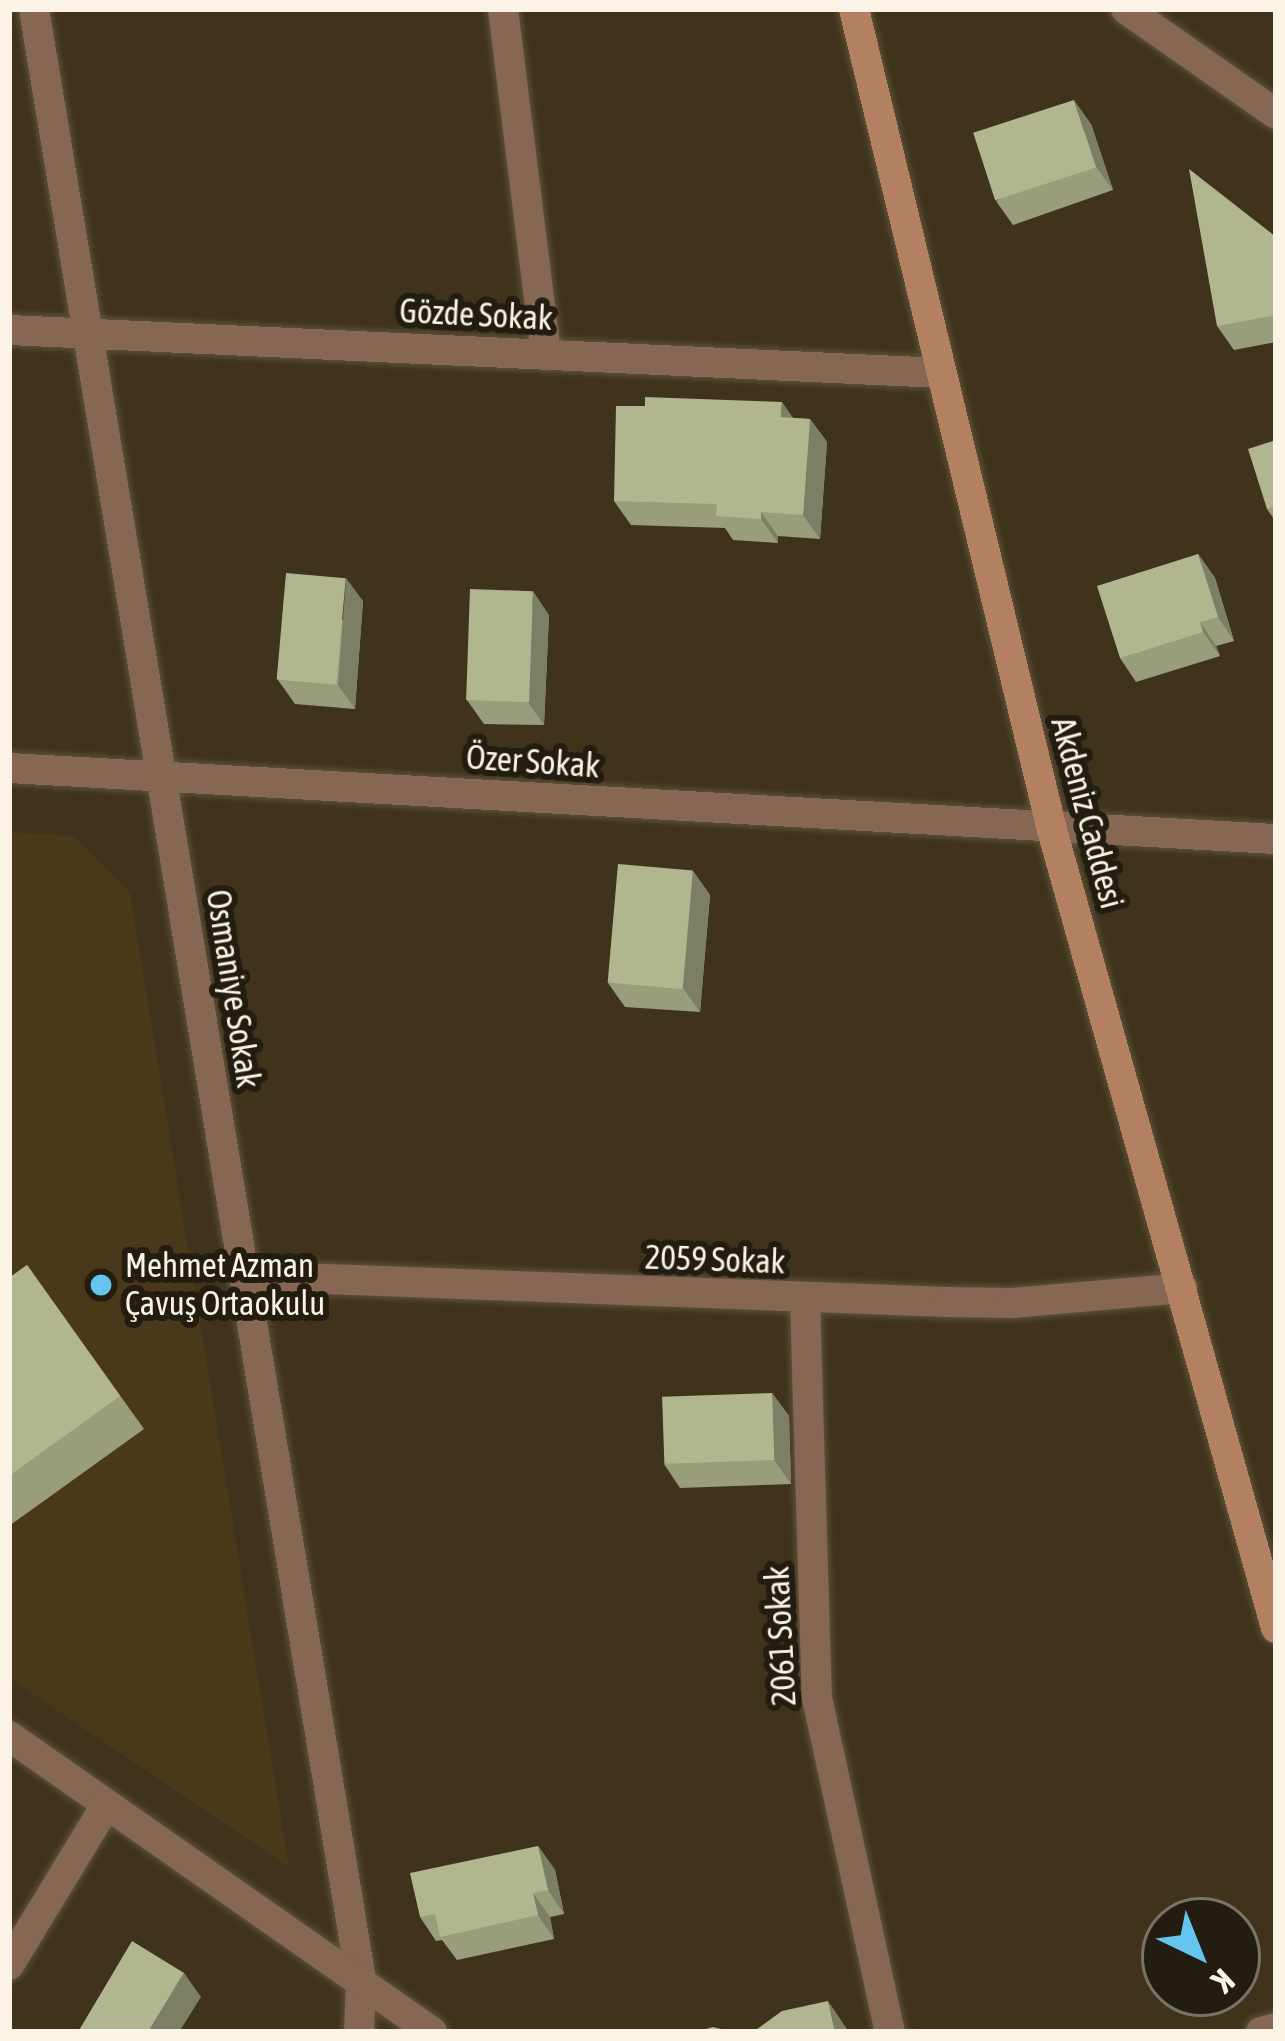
<!DOCTYPE html>
<meta charset="utf-8">
<style>
body{margin:0}
#map{position:relative;width:1285px;height:2041px;overflow:hidden;background:#40331b;font-family:"Asap Condensed",sans-serif}
div>[style]{position:absolute}
.built>*{inset:0;background:#49391a}
.roads{filter:drop-shadow(0 0 3px #5e523b) drop-shadow(0 0 3px #5e523b)}
.minor>*{height:30px;margin:-15px;padding:0 15px;transform-origin:15px;border-radius:15px;background:#866753}
.secondary>*{height:30px;margin:-15px;padding:0 15px;transform-origin:15px;border-radius:15px;background:#b38161}
.wall>*{inset:0;background:#999d7c}
.shaded-wall>*{inset:0;background:#7d7f65}
.building>*{inset:0;background:#b2b690;transform-origin:0 0}
.dots>*{width:33px;height:33px;translate:-50% -50%;box-sizing:border-box;border:6px solid #221c11;border-radius:50%}
span{translate:-50% -50%;white-space:nowrap;text-align:center;line-height:1.15;-webkit-text-stroke:12px #221c11;paint-order:stroke}
.street-label{font-size:33px;color:#fbf3e5}
.poi-label{font-size:33px;color:#fbf3e5}
.left{translate:0 -50%;text-align:left}
.frame{position:absolute;inset:0;border:12px solid #fbf3e5;pointer-events:none}
.north{position:absolute;left:1141px;top:1897px;width:120px;height:120px;box-sizing:border-box;background:#221c11;border:3px solid #797266;border-radius:50%;rotate:137deg;font-size:33px;font-weight:700;line-height:48px;text-align:center;color:#fbf3e5}
.north::after{content:'';display:block;margin:auto;width:42px;height:54px;background:#65c5ee;clip-path:polygon(50% 0,100% 100%,50% 72%,0 100%)}
</style>
<div id="map">
<div class="built">
<i style="clip-path:polygon(9px 832px,73px 836px,130px 893px,289px 1867px,9px 1678px)"></i>
</div>
<div class="roads">
<div class="minor">
<i style="left:34px;top:9px;width:1999px;rotate:80.58deg"></i>
<i style="left:361px;top:1981px;width:51px;rotate:92.2deg"></i>
<i style="left:503px;top:9px;width:349px;rotate:82.9deg"></i>
<i style="left:1126px;top:9px;width:183px;rotate:35deg"></i>
<i style="left:9px;top:330px;width:932px;rotate:2.64deg"></i>
<i style="left:9px;top:768px;width:1269px;rotate:3.21deg"></i>
<i style="left:244px;top:1276px;width:704px;rotate:2.12deg"></i>
<i style="left:948px;top:1302px;width:64px;rotate:0.9deg"></i>
<i style="left:1012px;top:1303px;width:171px;rotate:-5deg"></i>
<i style="left:805px;top:1300px;width:398px;rotate:88.3deg"></i>
<i style="left:817px;top:1698px;width:342px;rotate:77.7deg"></i>
<i style="left:9px;top:1736px;width:516px;rotate:34.98deg"></i>
<i style="left:9px;top:1965px;width:188px;rotate:-58.7deg"></i>
<i style="left:1261px;top:2032px;width:16px;rotate:-15deg"></i>
</div>
<div class="secondary">
<i style="left:854px;top:9px;width:845px;rotate:76.44deg"></i>
<i style="left:1052px;top:830px;width:829px;rotate:74.32deg"></i>
</div>
</div>
<div class="wall">
<i style="clip-path:polygon(1091px 124px,1113px 190px,1013px 225px,996px 201px)"></i>
<i style="clip-path:polygon(1276px 237px,1276px 342px,1234px 350px,1217px 326px)"></i>
<i style="clip-path:polygon(793px 418px,810px 419px,827px 442px,820px 539px,778px 536px,778px 543px,733px 540px,725px 528px,631px 525px,614px 501px)"></i>
<i style="clip-path:polygon(1276px 440px,1276px 522px,1267px 509px)"></i>
<i style="clip-path:polygon(1198px 554px,1215px 578px,1234px 641px,1216px 646px,1220px 656px,1136px 682px,1120px 658px)"></i>
<i style="clip-path:polygon(363px 601px,355px 709px,295px 704px,278px 680px)"></i>
<i style="clip-path:polygon(549px 615px,544px 725px,484px 724px,467px 700px)"></i>
<i style="clip-path:polygon(693px 871px,710px 895px,700px 1012px,625px 1007px,608px 983px)"></i>
<i style="clip-path:polygon(27px 1265px,144px 1429px,9px 1526px,9px 1278px)"></i>
<i style="clip-path:polygon(772px 1393px,789px 1416px,791px 1484px,680px 1488px,664px 1464px)"></i>
<i style="clip-path:polygon(538px 1846px,555px 1870px,564px 1914px,550px 1917px,554px 1939px,457px 1960px,442px 1940px,436px 1941px,420px 1917px)"></i>
</div>
<div class="shaded-wall">
<i style="clip-path:polygon(1074px 100px,1091px 124px,1113px 190px,1096px 167px)"></i>
<i style="clip-path:polygon(782px 402px,798px 425px,781px 417px)"></i>
<i style="clip-path:polygon(810px 419px,827px 442px,820px 539px,803px 515px)"></i>
<i style="clip-path:polygon(761px 512px,778px 536px,778px 543px,761px 519px)"></i>
<i style="clip-path:polygon(1198px 554px,1215px 578px,1234px 641px,1218px 617px)"></i>
<i style="clip-path:polygon(346px 578px,363px 601px,355px 709px,338px 685px)"></i>
<i style="clip-path:polygon(533px 591px,549px 615px,544px 725px,527px 701px)"></i>
<i style="clip-path:polygon(1200px 622px,1216px 646px,1220px 656px,1203px 632px)"></i>
<i style="clip-path:polygon(693px 871px,710px 895px,700px 1012px,683px 988px)"></i>
<i style="clip-path:polygon(772px 1393px,789px 1416px,791px 1484px,774px 1460px)"></i>
<i style="clip-path:polygon(538px 1846px,555px 1870px,564px 1914px,548px 1890px)"></i>
<i style="clip-path:polygon(533px 1893px,550px 1917px,554px 1939px,538px 1915px)"></i>
<i style="clip-path:polygon(184px 1973px,201px 1997px,179px 2032px,148px 2032px)"></i>
<i style="clip-path:polygon(828px 2001px,849px 2032px,835px 2032px)"></i>
</div>
<div class="building">
<i style="left:1074px;top:100px;width:71px;height:106px;rotate:72deg"></i>
<i style="clip-path:polygon(1189px 169px,1276px 237px,1276px 315px,1217px 326px)"></i>
<i style="clip-path:polygon(645px 397px,782px 402px,781px 417px,810px 419px,803px 515px,761px 512px,761px 519px,716px 516px,717px 504px,614px 501px,616px 406px,645px 406px)"></i>
<i style="clip-path:polygon(1276px 440px,1276px 506px,1267px 509px,1248px 449px)"></i>
<i style="clip-path:polygon(1198px 554px,1218px 617px,1200px 622px,1203px 632px,1120px 658px,1097px 586px)"></i>
<i style="left:286px;top:573px;width:60px;height:107px;rotate:5deg"></i>
<i style="left:470px;top:589px;width:63px;height:111px;rotate:2deg"></i>
<i style="left:618px;top:864px;width:75px;height:119px;rotate:5deg"></i>
<i style="clip-path:polygon(27px 1265px,120px 1396px,9px 1476px,9px 1278px)"></i>
<i style="left:772px;top:1393px;width:67px;height:110px;rotate:88deg"></i>
<i style="clip-path:polygon(538px 1846px,548px 1890px,533px 1893px,538px 1915px,440px 1937px,435px 1914px,420px 1917px,410px 1873px)"></i>
<i style="clip-path:polygon(132px 1941px,184px 1973px,148px 2032px,78px 2032px)"></i>
<i style="clip-path:polygon(828px 2001px,835px 2032px,753px 2032px,782px 2011px)"></i>
<i style="clip-path:polygon(713px 2027px,733px 2032px,696px 2032px)"></i>
</div>
<div class="dots">
<i style="left:101px;top:1285px;background:#65c5ee"></i>
</div>
<div class="street-label">
<span style="left:476px;top:315px;rotate:3deg">Gözde Sokak</span>
<span style="left:533px;top:762px;rotate:4deg">Özer Sokak</span>
<span style="left:1087px;top:813px;rotate:75deg">Akdeniz Caddesi</span>
<span style="left:233px;top:989px;rotate:81deg">Osmaniye Sokak</span>
<span style="left:715px;top:1260px;rotate:2deg">2059 Sokak</span>
<span style="left:781px;top:1636px;rotate:-93deg">2061 Sokak</span>
</div>
<div class="poi-label">
<span class="left" style="left:125px;top:1285px">Mehmet Azman<br>Çavuş Ortaokulu</span>
</div>
<div class="frame"></div>
<div class="north">K</div>
</div>
